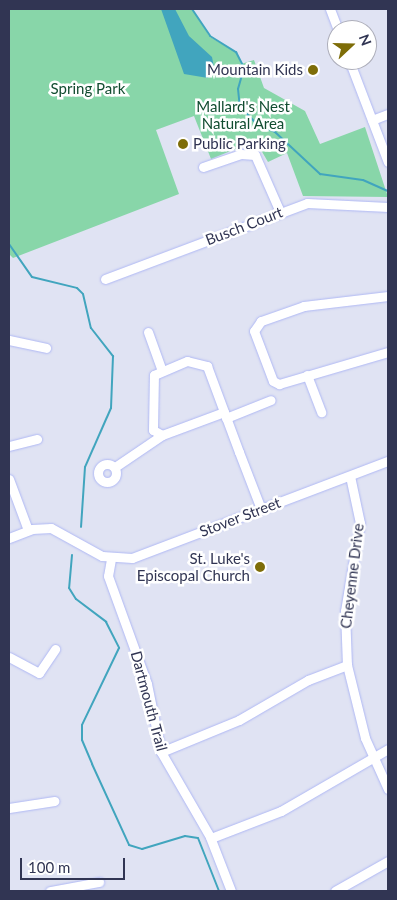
<!DOCTYPE html>
<style>
body{margin:0}
#map{position:relative;width:397px;height:900px;overflow:hidden;background:#e0e3f3;font-family:Lato,sans-serif}
div>[style]{position:absolute}
.green>*{inset:0;background:#88d6a9}
.water>*{inset:0;background:#41a5be}
.round{border-radius:50%}
.stream>*{height:2px;margin:-1px;padding:0 1px;transform-origin:1px;border-radius:1px;background:#41a5be}
.roads{filter:drop-shadow(0 0 1px #afb8f4) drop-shadow(0 0 1px #afb8f4)}
.street>*{height:9px;margin:-4.5px;padding:0 4.5px;transform-origin:4.5px;border-radius:4.5px;background:#fff}
.street>.ring{margin:-4.5px;padding:0;box-sizing:content-box;background:none;border:9px solid #fff;border-radius:50%}
.dots>*{width:14px;height:14px;translate:-50% -50%;box-sizing:border-box;border:2px solid #fff;border-radius:50%}
span{translate:-50% -50%;white-space:nowrap;text-align:center;line-height:1.15;-webkit-text-stroke:5px #fff;paint-order:stroke}
.poi-label{font-size:15px;color:#313553}
.right{translate:-100% -50%;text-align:right}
.left{translate:0 -50%;text-align:left}
.park-label{font-size:15px;color:#114c30}
.street-label{font-size:15px;color:#313553}
.frame{position:absolute;inset:0;border:10px solid #313553;pointer-events:none}
.north{position:absolute;left:327px;top:20px;width:50px;height:50px;box-sizing:border-box;background:#fff;border:1px solid #adaeba;border-radius:50%;rotate:69deg;font-size:14px;font-weight:700;line-height:20px;text-align:center;color:#313553}
.north::after{content:'';display:block;margin:auto;width:18px;height:22px;background:#7e6d08;clip-path:polygon(50% 0,100% 100%,50% 72%,0 100%)}
.scale{position:absolute;left:20px;top:858px;width:105px;height:22px;box-sizing:border-box;border:2px solid #313553;border-top:0;padding-left:6px;font-size:15px;line-height:18px;white-space:nowrap;color:#313553;-webkit-text-stroke:4px #fff;paint-order:stroke}
</style>
<div id="map">
<div class="green">
<i style="clip-path:polygon(9px 9px,192px 9px,210px 37px,237px 53px,241px 64px,254px 60px,264px 88px,305px 111px,320px 144px,365px 127px,388px 197px,303px 196px,287px 153px,268px 162px,261px 150px,243px 146px,211px 159px,194px 116px,156px 130px,179px 194px,13px 258px,9px 254px)"></i>
</div>
<div class="water">
<i style="clip-path:polygon(161px 9px,175px 9px,189px 36px,212px 57px,214px 67px,208px 78px,184px 74px)"></i>
<i class="round" style="left:276px;top:63px;width:14px;height:14px"></i>
</div>
<div class="stream">
<i style="left:192px;top:9px;width:32px;rotate:56deg"></i>
<i style="left:210px;top:36px;width:31px;rotate:32deg"></i>
<i style="left:236px;top:52px;width:18px;rotate:63deg"></i>
<i style="left:244px;top:68px;width:22px;rotate:106deg"></i>
<i style="left:238px;top:89px;width:18px;rotate:84deg"></i>
<i style="left:240px;top:107px;width:24px;rotate:45deg"></i>
<i style="left:257px;top:124px;width:20px;rotate:24deg"></i>
<i style="left:275px;top:132px;width:62px;rotate:43deg"></i>
<i style="left:320px;top:174px;width:43px;rotate:7.9deg"></i>
<i style="left:363px;top:180px;width:27px;rotate:24deg"></i>
<i style="left:9px;top:244px;width:40px;rotate:55.1deg"></i>
<i style="left:32px;top:277px;width:46px;rotate:13.7deg"></i>
<i style="left:77px;top:288px;width:8px;rotate:45deg"></i>
<i style="left:83px;top:294px;width:35px;rotate:77deg"></i>
<i style="left:91px;top:328px;width:36px;rotate:52deg"></i>
<i style="left:113px;top:356px;width:52px;rotate:92.2deg"></i>
<i style="left:111px;top:408px;width:64px;rotate:113.8deg"></i>
<i style="left:85px;top:467px;width:60px;rotate:93.8deg"></i>
<i style="left:72px;top:555px;width:33px;rotate:95deg"></i>
<i style="left:69px;top:588px;width:13px;rotate:58deg"></i>
<i style="left:76px;top:599px;width:38px;rotate:37deg"></i>
<i style="left:106px;top:622px;width:29px;rotate:63deg"></i>
<i style="left:119px;top:648px;width:85px;rotate:115.7deg"></i>
<i style="left:82px;top:725px;width:15px;rotate:90deg"></i>
<i style="left:82px;top:740px;width:26px;rotate:67deg"></i>
<i style="left:92px;top:764px;width:89px;rotate:65.4deg"></i>
<i style="left:129px;top:845px;width:14px;rotate:17deg"></i>
<i style="left:142px;top:849px;width:45px;rotate:-16.8deg"></i>
<i style="left:185px;top:836px;width:13px;rotate:9deg"></i>
<i style="left:198px;top:838px;width:57px;rotate:68.4deg"></i>
</div>
<div class="roads">
<div class="street">
<i style="left:330px;top:9px;width:22px;rotate:69deg"></i>
<i style="left:349px;top:60px;width:109px;rotate:69.1deg"></i>
<i style="left:372px;top:120px;width:17px;rotate:-21deg"></i>
<i style="left:203px;top:167px;width:40px;rotate:-18.9deg"></i>
<i style="left:241px;top:154px;width:14px;rotate:4deg"></i>
<i style="left:255px;top:155px;width:62px;rotate:66.3deg"></i>
<i style="left:105px;top:279px;width:216px;rotate:-20.6deg"></i>
<i style="left:307px;top:203px;width:81px;rotate:2.8deg"></i>
<i style="left:388px;top:296px;width:85px;rotate:173.2deg"></i>
<i style="left:304px;top:306px;width:46px;rotate:160.8deg"></i>
<i style="left:261px;top:321px;width:12px;rotate:125deg"></i>
<i style="left:254px;top:331px;width:53px;rotate:69.2deg"></i>
<i style="left:273px;top:381px;width:7px;rotate:27deg"></i>
<i style="left:279px;top:384px;width:114px;rotate:-16.4deg"></i>
<i style="left:148px;top:332px;width:41px;rotate:70.3deg"></i>
<i style="left:9px;top:340px;width:38px;rotate:12deg"></i>
<i style="left:307px;top:375px;width:40px;rotate:69deg"></i>
<i style="left:224px;top:412px;width:66px;rotate:159.6deg"></i>
<i style="left:162px;top:435px;width:10px;rotate:-151deg"></i>
<i style="left:153px;top:430px;width:55px;rotate:-89deg"></i>
<i style="left:154px;top:375px;width:36px;rotate:-23deg"></i>
<i style="left:187px;top:361px;width:21px;rotate:14deg"></i>
<i style="left:207px;top:366px;width:92px;rotate:69.6deg"></i>
<i style="left:239px;top:452px;width:61px;rotate:68.9deg"></i>
<i style="left:226px;top:418px;width:48px;rotate:-21.8deg"></i>
<i style="left:9px;top:446px;width:29px;rotate:-14deg"></i>
<i class="ring" style="left:98px;top:464px;width:9px;height:9px"></i>
<i style="left:115px;top:467px;width:57px;rotate:-34.2deg"></i>
<i style="left:350px;top:476px;width:48px;rotate:78deg"></i>
<i style="left:360px;top:523px;width:89px;rotate:99.7deg"></i>
<i style="left:345px;top:611px;width:54px;rotate:87.9deg"></i>
<i style="left:347px;top:665px;width:75px;rotate:76.1deg"></i>
<i style="left:365px;top:738px;width:56px;rotate:65.7deg"></i>
<i style="left:9px;top:479px;width:54px;rotate:69.6deg"></i>
<i style="left:9px;top:538px;width:25px;rotate:-21deg"></i>
<i style="left:32px;top:529px;width:19px;rotate:-3deg"></i>
<i style="left:51px;top:528px;width:58px;rotate:28.8deg"></i>
<i style="left:102px;top:556px;width:30px;rotate:4deg"></i>
<i style="left:132px;top:558px;width:274px;rotate:-20.8deg"></i>
<i style="left:111px;top:559px;width:17px;rotate:100deg"></i>
<i style="left:108px;top:576px;width:115px;rotate:70.1deg"></i>
<i style="left:147px;top:684px;width:69px;rotate:78.4deg"></i>
<i style="left:161px;top:752px;width:98px;rotate:60deg"></i>
<i style="left:210px;top:837px;width:58px;rotate:68.7deg"></i>
<i style="left:9px;top:657px;width:34px;rotate:28deg"></i>
<i style="left:39px;top:673px;width:29px;rotate:-56deg"></i>
<i style="left:161px;top:752px;width:84px;rotate:-22.3deg"></i>
<i style="left:239px;top:720px;width:80px;rotate:-30.1deg"></i>
<i style="left:308px;top:680px;width:42px;rotate:-21deg"></i>
<i style="left:9px;top:808px;width:46px;rotate:-8.8deg"></i>
<i style="left:211px;top:838px;width:75px;rotate:-21.1deg"></i>
<i style="left:281px;top:811px;width:124px;rotate:-30.1deg"></i>
<i style="left:50px;top:891px;width:50px;rotate:-10.4deg"></i>
<i style="left:335px;top:891px;width:61px;rotate:-29.5deg"></i>
</div>
</div>
<div class="dots">
<i style="left:313px;top:70px;background:#7e6d08"></i>
<i style="left:183px;top:144px;background:#7e6d08"></i>
<i style="left:260px;top:567px;background:#7e6d08"></i>
</div>
<div class="poi-label">
<span class="right" style="left:303px;top:70px">Mountain Kids</span>
<span class="left" style="left:193px;top:144px">Public Parking</span>
<span class="right" style="left:250px;top:567px">St. Luke's<br>Episcopal Church</span>
</div>
<div class="park-label">
<span style="left:88px;top:89px">Spring Park</span>
<span style="left:243px;top:115px">Mallard's Nest<br>Natural Area</span>
</div>
<div class="street-label">
<span style="left:244px;top:226px;rotate:-21deg">Busch Court</span>
<span style="left:240px;top:517px;rotate:-21deg">Stover Street</span>
<span style="left:352px;top:576px;rotate:-83deg">Cheyenne Drive</span>
<span style="left:149px;top:701px;rotate:75deg">Dartmouth Trail</span>
</div>
<div class="frame"></div>
<div class="north">N</div>
<div class="scale">100 m</div>
</div>
